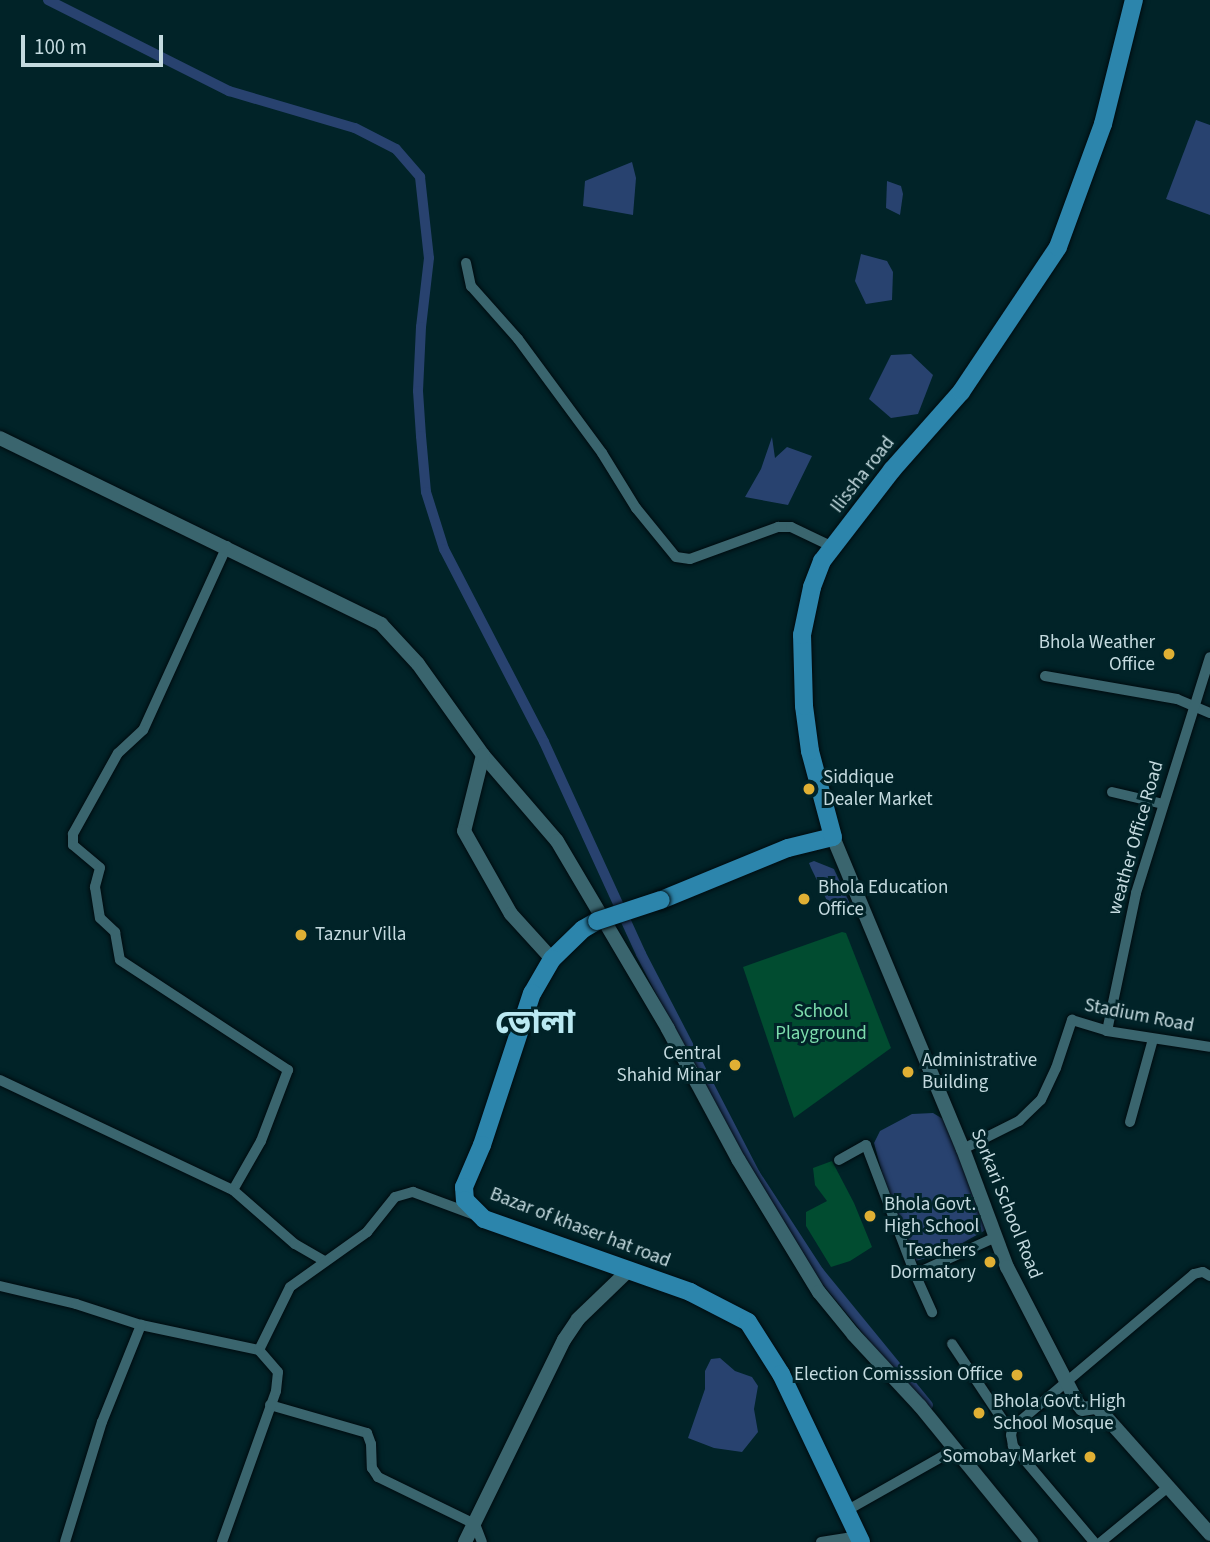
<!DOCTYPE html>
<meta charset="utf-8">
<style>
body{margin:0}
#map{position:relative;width:1210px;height:1542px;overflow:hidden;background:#012328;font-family:"Source Sans 3","Noto Sans Bengali",sans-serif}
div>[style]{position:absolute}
.green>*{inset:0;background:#014c30}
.water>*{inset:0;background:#28426f}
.canal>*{height:10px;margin:-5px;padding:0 5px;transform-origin:5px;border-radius:5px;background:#28426f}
.roads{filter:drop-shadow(0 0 2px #000b0f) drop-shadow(0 0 2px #000b0f)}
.minor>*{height:10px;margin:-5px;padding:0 5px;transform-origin:5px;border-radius:5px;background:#3a656e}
.tertiary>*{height:14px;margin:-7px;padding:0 7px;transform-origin:7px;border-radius:7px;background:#3a656e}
.primary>*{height:18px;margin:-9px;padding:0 9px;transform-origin:9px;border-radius:9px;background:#2c85ac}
.bridges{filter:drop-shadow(0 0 2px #000b0f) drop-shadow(0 0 2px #000b0f)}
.primary-bridge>*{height:18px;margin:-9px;padding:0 9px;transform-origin:9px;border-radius:9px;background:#2c85ac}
.dots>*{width:19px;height:19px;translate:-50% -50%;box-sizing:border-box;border:4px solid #012328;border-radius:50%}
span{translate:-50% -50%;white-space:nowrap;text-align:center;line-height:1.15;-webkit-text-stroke:6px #012328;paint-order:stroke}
.street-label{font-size:19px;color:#c4dadf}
.poi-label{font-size:19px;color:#c4dadf}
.right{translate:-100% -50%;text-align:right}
.left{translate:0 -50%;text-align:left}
.park-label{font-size:19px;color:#7dddad}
.town-label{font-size:33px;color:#bae9f2;font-weight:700}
.scale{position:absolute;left:21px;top:35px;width:142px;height:32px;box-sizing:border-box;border:4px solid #c4dadf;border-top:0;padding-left:9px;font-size:21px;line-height:24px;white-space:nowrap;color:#c4dadf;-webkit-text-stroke:5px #012328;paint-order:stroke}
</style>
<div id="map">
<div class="green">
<i style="clip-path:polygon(842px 932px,846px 933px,891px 1048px,794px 1118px,743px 967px)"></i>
<i style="clip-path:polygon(832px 1161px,854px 1203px,872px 1247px,850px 1261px,831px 1267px,806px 1226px,806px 1212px,827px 1201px,815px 1185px,813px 1168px)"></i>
</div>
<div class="water">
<i style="clip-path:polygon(1196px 120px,1210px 125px,1210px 215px,1166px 199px)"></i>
<i style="clip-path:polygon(632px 162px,636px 178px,633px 215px,583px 206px,585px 181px)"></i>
<i style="clip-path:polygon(887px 181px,901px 186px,903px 194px,900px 215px,886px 208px)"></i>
<i style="clip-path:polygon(861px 254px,887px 261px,893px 272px,892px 300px,866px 304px,855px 281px)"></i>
<i style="clip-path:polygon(911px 354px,933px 375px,918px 414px,891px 418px,869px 399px,891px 355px)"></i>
<i style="clip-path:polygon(772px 437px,775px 458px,787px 447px,812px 456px,788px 505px,745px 497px,761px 469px)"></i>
<i style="clip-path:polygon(814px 861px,834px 869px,851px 906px,833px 913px,811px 868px,809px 863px)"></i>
<i style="clip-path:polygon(933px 1113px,948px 1122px,970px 1179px,977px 1209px,988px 1224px,984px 1231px,948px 1251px,916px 1261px,885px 1184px,874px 1143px,880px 1131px,912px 1114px)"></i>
<i style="clip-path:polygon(720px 1358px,735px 1371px,752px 1377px,758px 1386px,754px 1409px,758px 1432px,742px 1452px,714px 1448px,688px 1438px,705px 1389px,705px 1371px,711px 1359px)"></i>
</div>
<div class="canal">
<i style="left:48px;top:0;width:203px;rotate:26.7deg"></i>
<i style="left:229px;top:91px;width:131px;rotate:16.4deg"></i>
<i style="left:355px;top:128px;width:46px;rotate:27.1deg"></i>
<i style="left:396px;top:149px;width:37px;rotate:49deg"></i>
<i style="left:420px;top:177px;width:81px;rotate:83.7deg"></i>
<i style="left:429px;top:258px;width:69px;rotate:96.6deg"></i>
<i style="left:421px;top:327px;width:64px;rotate:92.7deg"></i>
<i style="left:418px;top:391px;width:45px;rotate:86.2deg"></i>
<i style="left:421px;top:436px;width:56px;rotate:84.9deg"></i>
<i style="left:426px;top:492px;width:60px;rotate:72.5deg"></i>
<i style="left:444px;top:549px;width:217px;rotate:62.6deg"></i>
<i style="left:544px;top:742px;width:233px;rotate:65.4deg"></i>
<i style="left:641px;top:954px;width:248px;rotate:62.6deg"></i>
<i style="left:755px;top:1174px;width:117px;rotate:56.9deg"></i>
<i style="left:819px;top:1272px;width:172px;rotate:50.7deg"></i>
</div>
<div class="roads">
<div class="minor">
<i style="left:466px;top:263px;width:24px;rotate:78deg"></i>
<i style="left:471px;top:286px;width:71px;rotate:48.4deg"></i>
<i style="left:518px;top:339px;width:142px;rotate:53.6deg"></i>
<i style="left:602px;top:453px;width:65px;rotate:58.3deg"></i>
<i style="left:636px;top:508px;width:63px;rotate:50.8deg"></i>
<i style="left:676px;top:557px;width:14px;rotate:8deg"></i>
<i style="left:690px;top:559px;width:94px;rotate:-20deg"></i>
<i style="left:778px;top:527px;width:13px"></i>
<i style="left:791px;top:527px;width:47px;rotate:25.5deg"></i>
<i style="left:227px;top:546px;width:202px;rotate:114.5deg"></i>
<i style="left:143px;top:730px;width:34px;rotate:137deg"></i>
<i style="left:118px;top:753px;width:93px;rotate:119.1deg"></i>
<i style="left:73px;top:834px;width:11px;rotate:90deg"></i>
<i style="left:73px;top:845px;width:35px;rotate:40deg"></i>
<i style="left:100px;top:868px;width:20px;rotate:105deg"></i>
<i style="left:95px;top:887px;width:31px;rotate:81deg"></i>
<i style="left:100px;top:918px;width:21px;rotate:43deg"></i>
<i style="left:115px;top:932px;width:28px;rotate:80deg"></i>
<i style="left:120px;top:960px;width:201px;rotate:33.2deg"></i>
<i style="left:288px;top:1070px;width:76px;rotate:110.8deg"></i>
<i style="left:261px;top:1141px;width:56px;rotate:119.7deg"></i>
<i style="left:1045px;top:676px;width:134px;rotate:9.9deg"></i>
<i style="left:1177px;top:699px;width:36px;rotate:23deg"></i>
<i style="left:1112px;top:792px;width:52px;rotate:13.2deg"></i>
<i style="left:1107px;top:1031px;width:141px;rotate:-78.1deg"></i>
<i style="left:1136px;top:893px;width:247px;rotate:-72.6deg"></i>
<i style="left:0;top:1080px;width:258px;rotate:25.3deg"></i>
<i style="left:233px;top:1190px;width:82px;rotate:41.1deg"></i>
<i style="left:295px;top:1244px;width:34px;rotate:30deg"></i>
<i style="left:1130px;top:1122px;width:86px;rotate:-74.5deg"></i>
<i style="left:963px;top:1149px;width:63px;rotate:-26.6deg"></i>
<i style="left:1019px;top:1121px;width:30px;rotate:-44deg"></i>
<i style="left:1041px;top:1100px;width:35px;rotate:-65deg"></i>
<i style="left:1056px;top:1068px;width:51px;rotate:-71.6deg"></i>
<i style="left:1072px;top:1020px;width:37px;rotate:17deg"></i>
<i style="left:1107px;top:1031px;width:104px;rotate:8.8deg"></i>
<i style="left:839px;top:1160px;width:31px;rotate:-29deg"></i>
<i style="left:866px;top:1145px;width:138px;rotate:69.2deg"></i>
<i style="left:915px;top:1274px;width:89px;rotate:-24.6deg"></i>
<i style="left:915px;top:1274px;width:42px;rotate:65.9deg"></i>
<i style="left:0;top:1286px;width:78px;rotate:13.3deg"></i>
<i style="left:76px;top:1304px;width:68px;rotate:17.9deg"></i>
<i style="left:141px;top:1325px;width:121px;rotate:12deg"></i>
<i style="left:259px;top:1350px;width:70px;rotate:-63.8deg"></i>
<i style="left:290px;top:1287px;width:95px;rotate:-35.5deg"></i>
<i style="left:367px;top:1232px;width:45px;rotate:-51.3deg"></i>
<i style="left:395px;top:1197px;width:19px;rotate:-16deg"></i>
<i style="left:413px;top:1192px;width:66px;rotate:20.4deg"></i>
<i style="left:952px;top:1344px;width:94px;rotate:56.3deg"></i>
<i style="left:270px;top:1405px;width:101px;rotate:16.1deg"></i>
<i style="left:367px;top:1433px;width:12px;rotate:70deg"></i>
<i style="left:371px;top:1444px;width:24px;rotate:88deg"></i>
<i style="left:372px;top:1468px;width:11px;rotate:56deg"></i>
<i style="left:378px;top:1477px;width:108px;rotate:25.9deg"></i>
<i style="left:475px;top:1524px;width:19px;rotate:69deg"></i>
<i style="left:846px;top:1511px;width:124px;rotate:-29.5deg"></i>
<i style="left:65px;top:1542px;width:126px;rotate:-72.9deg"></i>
<i style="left:102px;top:1422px;width:105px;rotate:-68.1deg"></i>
<i style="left:222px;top:1542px;width:160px;rotate:-70.3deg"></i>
<i style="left:276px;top:1391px;width:19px;rotate:-84deg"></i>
<i style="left:278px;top:1372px;width:29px;rotate:-131deg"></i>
<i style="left:821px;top:1542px;width:37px;rotate:-9deg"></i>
<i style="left:1094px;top:1542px;width:126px;rotate:-130.2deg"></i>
<i style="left:1013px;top:1446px;width:11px;rotate:-100deg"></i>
<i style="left:1011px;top:1435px;width:8px;rotate:-76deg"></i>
<i style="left:1013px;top:1427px;width:237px;rotate:-40.2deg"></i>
<i style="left:1194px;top:1274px;width:9px;rotate:-13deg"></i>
<i style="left:1203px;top:1272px;width:8px;rotate:30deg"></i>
<i style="left:1101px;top:1542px;width:87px;rotate:-39.4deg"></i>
</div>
<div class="tertiary">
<i style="left:0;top:438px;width:424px;rotate:26deg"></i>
<i style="left:381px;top:624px;width:54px;rotate:47.2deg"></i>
<i style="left:418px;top:664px;width:112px;rotate:54.5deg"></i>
<i style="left:483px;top:755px;width:113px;rotate:49.3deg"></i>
<i style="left:557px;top:841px;width:218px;rotate:59.4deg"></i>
<i style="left:668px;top:1029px;width:148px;rotate:61.7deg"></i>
<i style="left:738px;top:1159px;width:156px;rotate:58.7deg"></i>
<i style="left:819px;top:1292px;width:55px;rotate:50.9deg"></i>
<i style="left:854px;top:1335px;width:97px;rotate:47.1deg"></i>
<i style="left:920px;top:1406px;width:176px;rotate:50.8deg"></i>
<i style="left:483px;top:755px;width:78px;rotate:104deg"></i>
<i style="left:464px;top:831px;width:95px;rotate:60.5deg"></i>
<i style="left:511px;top:914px;width:61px;rotate:47.7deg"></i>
<i style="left:833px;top:837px;width:338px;rotate:67.4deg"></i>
<i style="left:963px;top:1149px;width:126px;rotate:69.6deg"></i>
<i style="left:1007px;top:1267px;width:154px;rotate:62.6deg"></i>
<i style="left:1078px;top:1404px;width:6px;rotate:51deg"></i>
<i style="left:1082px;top:1409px;width:15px;rotate:-8deg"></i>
<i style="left:1097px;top:1407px;width:170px;rotate:48.3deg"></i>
<i style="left:465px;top:1542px;width:225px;rotate:-63.9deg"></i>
<i style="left:564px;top:1340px;width:25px;rotate:-56deg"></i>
<i style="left:578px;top:1319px;width:72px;rotate:-43.9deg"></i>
</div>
<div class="primary">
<i style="left:661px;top:900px;width:137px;rotate:-22.3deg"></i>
<i style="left:788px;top:848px;width:46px;rotate:-13.7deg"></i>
<i style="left:833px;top:837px;width:89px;rotate:-105deg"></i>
<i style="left:810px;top:751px;width:45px;rotate:-97.6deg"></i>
<i style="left:804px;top:706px;width:71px;rotate:-91.6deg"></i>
<i style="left:802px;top:635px;width:49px;rotate:-78.2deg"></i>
<i style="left:812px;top:587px;width:28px;rotate:-69deg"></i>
<i style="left:822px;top:561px;width:115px;rotate:-52.4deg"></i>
<i style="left:892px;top:470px;width:104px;rotate:-48.5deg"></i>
<i style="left:961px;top:392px;width:174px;rotate:-56.2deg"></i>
<i style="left:1058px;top:247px;width:131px;rotate:-69.9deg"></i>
<i style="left:1103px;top:124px;width:128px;rotate:-76deg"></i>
<i style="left:597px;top:921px;width:16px;rotate:150deg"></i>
<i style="left:583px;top:929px;width:43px;rotate:135.9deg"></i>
<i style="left:552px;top:959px;width:39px;rotate:120deg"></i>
<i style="left:532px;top:993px;width:160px;rotate:108.2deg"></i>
<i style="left:482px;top:1145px;width:46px;rotate:113.2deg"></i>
<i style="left:464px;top:1187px;width:13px;rotate:86deg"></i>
<i style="left:465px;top:1200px;width:27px;rotate:45deg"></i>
<i style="left:484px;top:1219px;width:219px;rotate:19.5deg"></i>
<i style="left:690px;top:1292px;width:65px;rotate:27.3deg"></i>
<i style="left:748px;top:1322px;width:62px;rotate:57.6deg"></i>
<i style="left:781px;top:1374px;width:186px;rotate:64.5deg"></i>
</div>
</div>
<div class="bridges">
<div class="primary-bridge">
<i style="left:597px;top:921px;width:67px;rotate:-18.2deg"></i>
</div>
</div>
<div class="dots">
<i style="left:1169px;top:654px;background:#e0b034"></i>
<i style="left:809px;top:789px;background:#e0b034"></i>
<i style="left:804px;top:899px;background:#e0b034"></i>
<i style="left:301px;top:935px;background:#e0b034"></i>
<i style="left:735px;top:1065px;background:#e0b034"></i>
<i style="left:908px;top:1072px;background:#e0b034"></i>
<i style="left:870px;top:1216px;background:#e0b034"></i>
<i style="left:990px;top:1262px;background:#e0b034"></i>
<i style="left:1017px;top:1375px;background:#e0b034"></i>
<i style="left:979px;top:1413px;background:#e0b034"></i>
<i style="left:1090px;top:1457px;background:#e0b034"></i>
</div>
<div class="street-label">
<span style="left:863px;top:475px;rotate:-52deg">Ilissha road</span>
<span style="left:1136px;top:838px;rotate:-74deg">weather Office Road</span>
<span style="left:1139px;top:1016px;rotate:11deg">Stadium Road</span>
<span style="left:1006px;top:1204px;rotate:68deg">Sorkari School Road</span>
<span style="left:580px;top:1228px;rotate:21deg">Bazar of khaser hat road</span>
</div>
<div class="poi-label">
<span class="right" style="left:1155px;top:654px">Bhola Weather<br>Office</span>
<span class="left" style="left:823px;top:789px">Siddique<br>Dealer Market</span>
<span class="left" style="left:818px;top:899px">Bhola Education<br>Office</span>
<span class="left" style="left:315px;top:935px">Taznur Villa</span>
<span class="right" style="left:721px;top:1065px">Central<br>Shahid Minar</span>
<span class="left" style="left:922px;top:1072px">Administrative<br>Building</span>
<span class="left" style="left:884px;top:1216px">Bhola Govt.<br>High School</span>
<span class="right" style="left:976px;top:1262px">Teachers<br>Dormatory</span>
<span class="right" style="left:1003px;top:1375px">Election Comisssion Office</span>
<span class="left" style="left:993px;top:1413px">Bhola Govt. High<br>School Mosque</span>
<span class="right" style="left:1076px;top:1457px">Somobay Market</span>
</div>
<div class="park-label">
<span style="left:821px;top:1023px">School<br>Playground</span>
</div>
<div class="town-label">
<span style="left:535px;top:1023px">ভোলা</span>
</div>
<div class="scale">100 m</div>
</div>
